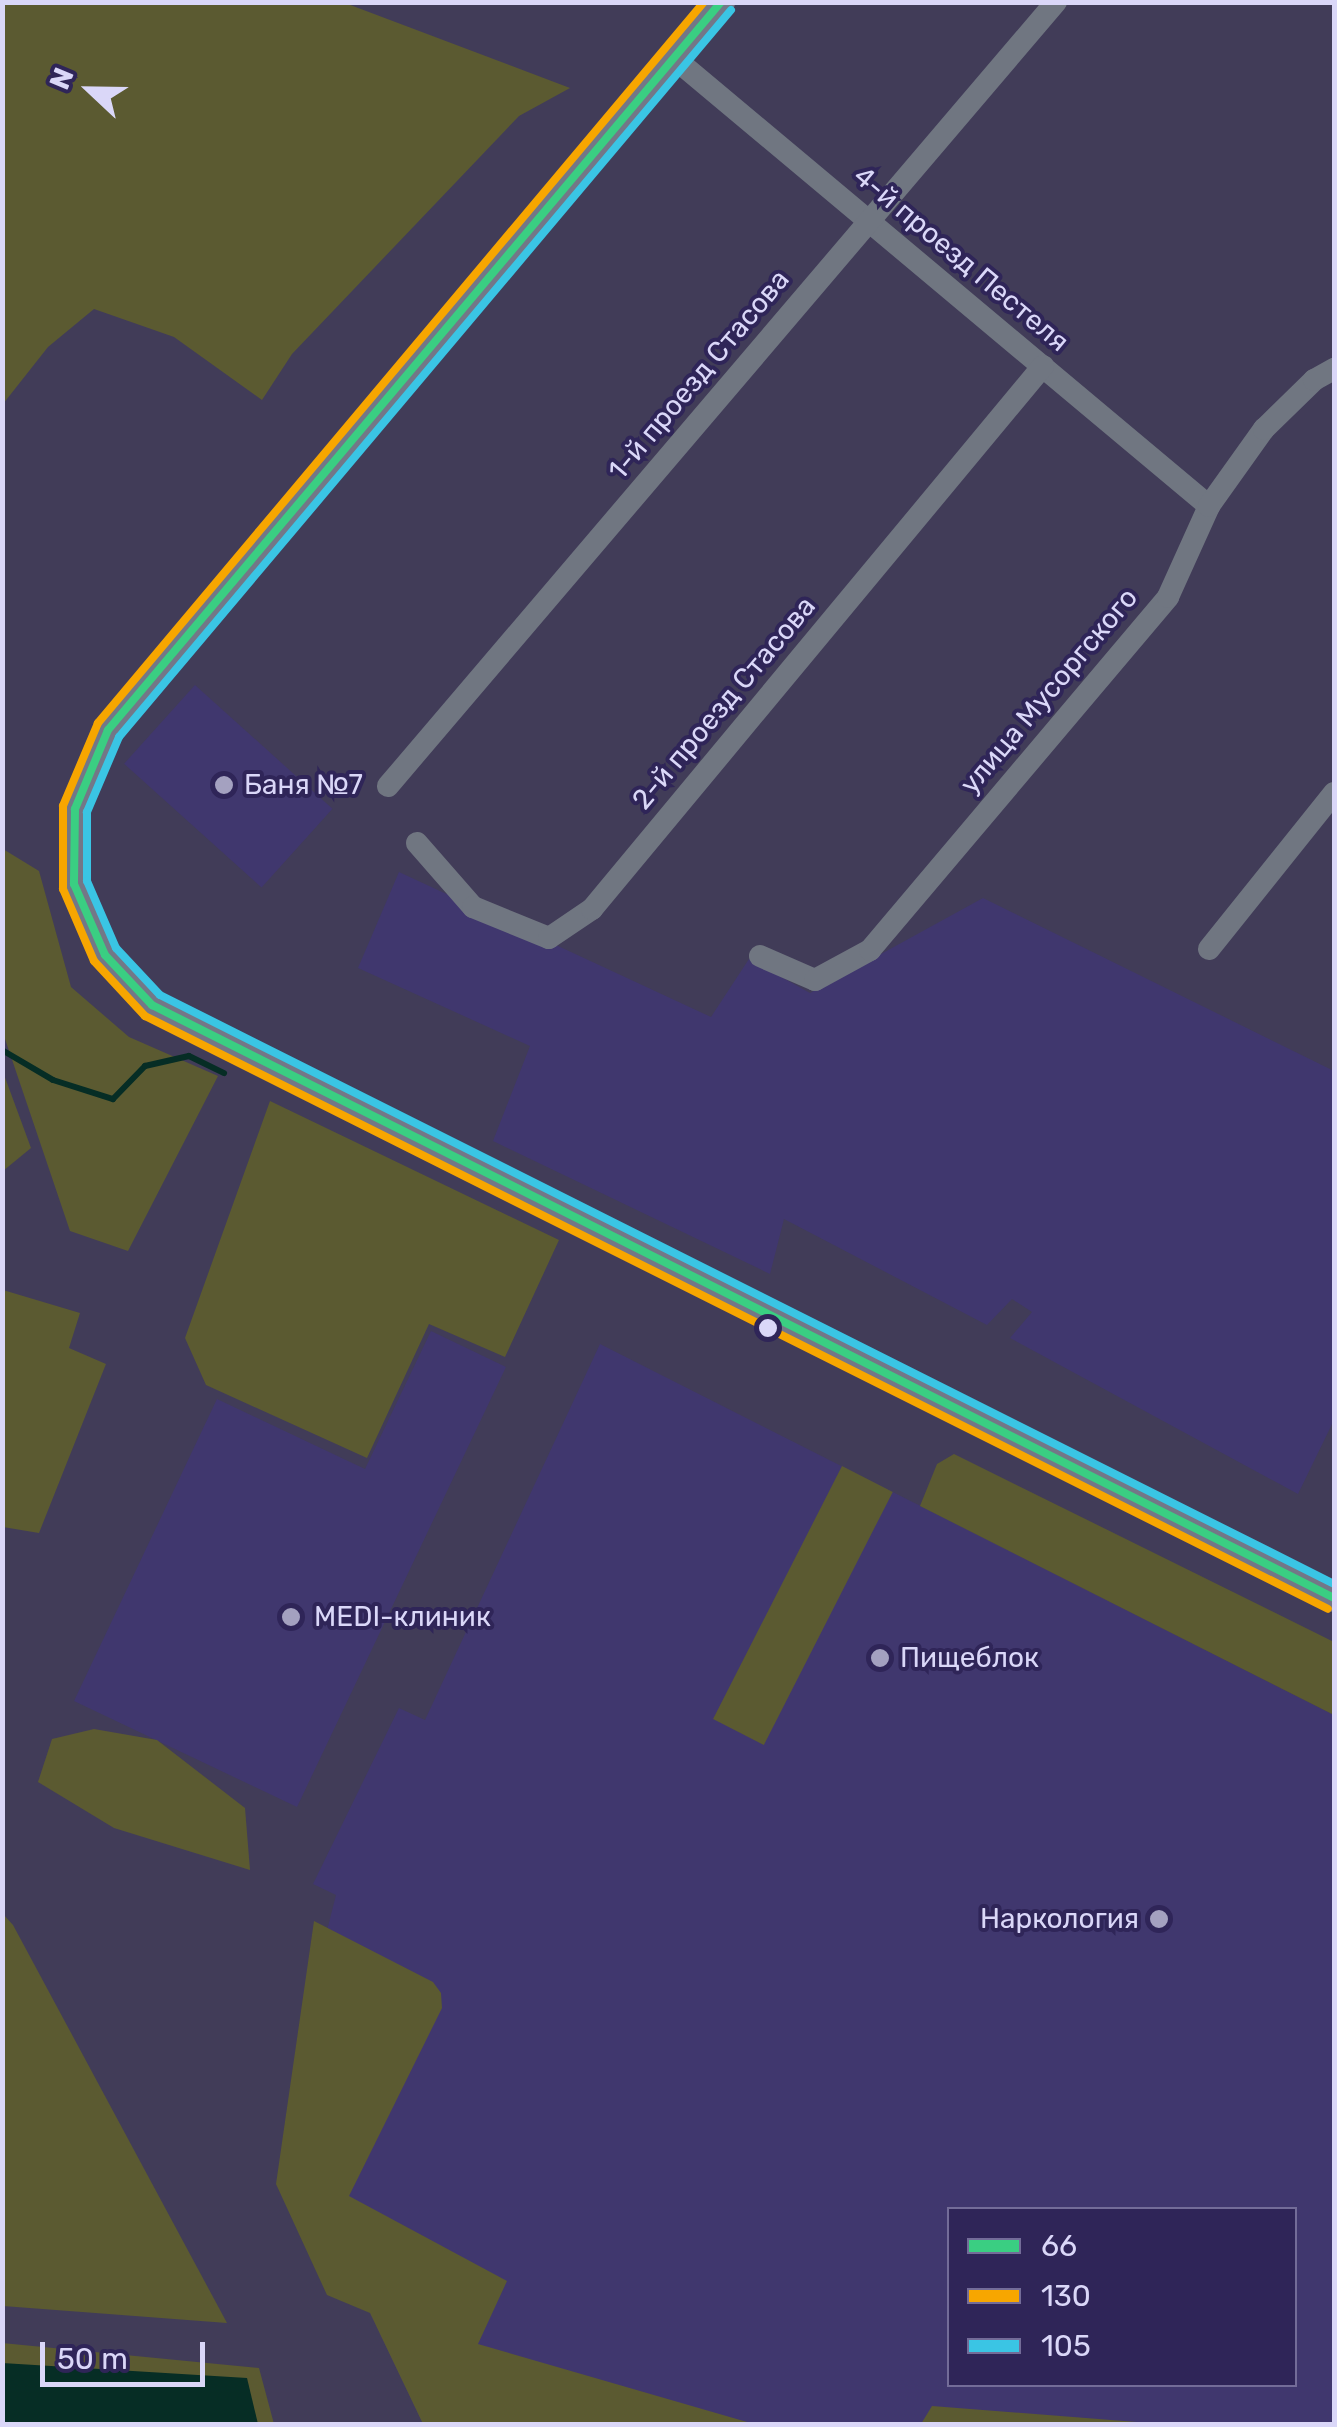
<!DOCTYPE html>
<meta charset="utf-8">
<style>
body{margin:0}
#map{position:relative;width:1337px;height:2427px;overflow:hidden;background:#413c58;font-family:Rubik,sans-serif}
div>[style]{position:absolute}
.built>*{inset:0;background:#40376e;transform-origin:0 0}
.green>*{inset:0;background:#5b5a31;transform-origin:0 0}
.water>*{inset:0;background:#062d25}
.stream>*{height:6px;margin:-3px;padding:0 3px;transform-origin:3px;border-radius:3px;background:#062d25}
.minor>*{height:22px;margin:-11px;padding:0 11px;transform-origin:11px;border-radius:11px;background:#707681}
.major>*{height:28px;margin:-14px;padding:0 14px;transform-origin:14px;border-radius:14px;background:#737787}
.bus-1>*{height:8px;margin:-4px;padding:0 4px;transform-origin:4px;border-radius:4px;background:#3ace82}
.bus-2>*{height:8px;margin:-4px;padding:0 4px;transform-origin:4px;border-radius:4px;background:#f7a600}
.bus-3>*{height:8px;margin:-4px;padding:0 4px;transform-origin:4px;border-radius:4px;background:#3ac5e4}
.dots>*{width:28px;height:28px;translate:-50% -50%;box-sizing:border-box;border:5px solid #2f2558;border-radius:50%}
span{translate:-50% -50%;white-space:nowrap;text-align:center;line-height:1.15;-webkit-text-stroke:8px #2f2558;paint-order:stroke}
.street-label{font-size:28px;color:#dad7f8}
.poi-label{font-size:28px;color:#dad7f8}
.left{translate:0 -50%;text-align:left}
.right{translate:-100% -50%;text-align:right}
.frame{position:absolute;inset:0;border:5px solid #dad7f8;pointer-events:none}
.legend{position:absolute;left:947px;top:2207px;width:350px;height:180px;box-sizing:border-box;background:#2f2558;border:2px solid #736c98;margin:0;padding:12px 18px;list-style:none;font-size:30px;color:#dad7f8}
.legend li{display:flex;align-items:center;gap:20px;height:50px}
.legend b{width:50px;border:2px solid #736c98}
.north{position:absolute;left:40px;top:40px;width:100px;height:100px;-webkit-text-stroke:8px #2f2558;paint-order:stroke;rotate:292deg;font-size:28px;font-weight:700;line-height:40px;text-align:center;color:#dad7f8}
.north::after{content:'';display:block;margin:auto;width:35px;height:45px;background:#dad7f8;clip-path:polygon(50% 0,100% 100%,50% 72%,0 100%)}
.scale{position:absolute;left:40px;top:2342px;width:165px;height:45px;box-sizing:border-box;border:5px solid #dad7f8;border-top:0;padding-left:12px;font-size:30px;line-height:35px;white-space:nowrap;color:#dad7f8;-webkit-text-stroke:8px #2f2558;paint-order:stroke}
</style>
<div id="map">
<div class="built">
<i style="left:195px;top:685px;width:185px;height:106px;rotate:42deg"></i>
<i style="clip-path:polygon(399px 872px,711px 1017px,749px 959px,810px 993px,983px 898px,1334px 1071px,1334px 1420px,1298px 1494px,1010px 1338px,1032px 1312px,1012px 1299px,987px 1325px,784px 1219px,770px 1274px,493px 1141px,530px 1046px,358px 968px)"></i>
<i style="clip-path:polygon(431px 1331px,506px 1367px,297px 1807px,74px 1701px,217px 1399px,365px 1469px)"></i>
<i style="clip-path:polygon(evenodd,600px 1344px,1334px 1715px,1334px 2424px,423px 2424px,370px 2313px,303px 2025px,336px 1895px,313px 1884px,399px 1708px,425px 1720px,600px 1344px,949px 2210px,1294px 2210px,1294px 2384px,949px 2384px,949px 2210px)"></i>
</div>
<div class="green">
<i style="clip-path:polygon(3px 2px,345px 3px,570px 88px,519px 116px,292px 354px,262px 400px,174px 337px,94px 309px,48px 347px,3px 404px)"></i>
<i style="clip-path:polygon(3px 849px,39px 871px,71px 987px,129px 1037px,218px 1076px,128px 1251px,70px 1231px,3px 1033px)"></i>
<i style="clip-path:polygon(3px 1072px,31px 1148px,3px 1171px,2px 1171px)"></i>
<i style="clip-path:polygon(270px 1101px,559px 1240px,505px 1357px,429px 1324px,367px 1458px,206px 1385px,185px 1338px)"></i>
<i style="clip-path:polygon(3px 1290px,80px 1313px,69px 1348px,106px 1364px,39px 1533px,3px 1527px)"></i>
<i style="clip-path:polygon(954px 1454px,1334px 1642px,1334px 1715px,920px 1506px,937px 1464px)"></i>
<i style="left:842px;top:1466px;width:57px;height:284px;rotate:27deg"></i>
<i style="clip-path:polygon(94px 1729px,157px 1740px,245px 1808px,250px 1870px,114px 1828px,38px 1782px,52px 1739px)"></i>
<i style="clip-path:polygon(3px 1914px,13px 1925px,227px 2323px,3px 2306px)"></i>
<i style="clip-path:polygon(314px 1921px,433px 1982px,441px 1993px,442px 2008px,349px 2196px,507px 2281px,478px 2344px,754px 2424px,423px 2424px,370px 2313px,327px 2295px,276px 2184px)"></i>
<i style="clip-path:polygon(2px 2343px,259px 2368px,274px 2424px,3px 2424px)"></i>
<i style="clip-path:polygon(932px 2406px,1162px 2424px,921px 2424px)"></i>
</div>
<div class="water">
<i style="clip-path:polygon(2px 2363px,247px 2378px,258px 2424px,3px 2424px)"></i>
</div>
<div class="stream">
<i style="left:2px;top:1050px;width:59px;rotate:30.5deg"></i>
<i style="left:53px;top:1080px;width:63px;rotate:17.6deg"></i>
<i style="left:113px;top:1099px;width:46px;rotate:-45.9deg"></i>
<i style="left:145px;top:1066px;width:45px;rotate:-12.8deg"></i>
<i style="left:189px;top:1056px;width:39px;rotate:26deg"></i>
</div>
<div class="minor">
<i style="left:674px;top:58px;width:698px;rotate:39.94deg"></i>
<i style="left:388px;top:786px;width:1030px;rotate:-49.57deg"></i>
<i style="left:417px;top:843px;width:85px;rotate:48.8deg"></i>
<i style="left:473px;top:907px;width:82px;rotate:22.2deg"></i>
<i style="left:549px;top:938px;width:52px;rotate:-34deg"></i>
<i style="left:592px;top:909px;width:706px;rotate:-50.29deg"></i>
<i style="left:1209px;top:949px;width:200px;rotate:-51.3deg"></i>
<i style="left:760px;top:956px;width:60px;rotate:23.6deg"></i>
<i style="left:815px;top:980px;width:63px;rotate:-28.6deg"></i>
<i style="left:870px;top:950px;width:462px;rotate:-49.8deg"></i>
<i style="left:1168px;top:597px;width:100px;rotate:-65.7deg"></i>
<i style="left:1209px;top:506px;width:95px;rotate:-54.5deg"></i>
<i style="left:1264px;top:429px;width:70px;rotate:-44.4deg"></i>
<i style="left:1314px;top:380px;width:23px;rotate:-29deg"></i>
</div>
<div class="major">
<i style="left:721px;top:2px;width:952px;rotate:130.1deg"></i>
<i style="left:108px;top:730px;width:86px;rotate:112.7deg"></i>
<i style="left:75px;top:809px;width:75px;rotate:90.8deg"></i>
<i style="left:74px;top:884px;width:77px;rotate:66.4deg"></i>
<i style="left:105px;top:955px;width:69px;rotate:46.8deg"></i>
<i style="left:152px;top:1005px;width:1322px;rotate:26.64deg"></i>
</div>
<div class="bus-1">
<i style="left:721px;top:2px;width:952px;rotate:130.1deg"></i>
<i style="left:108px;top:730px;width:86px;rotate:112.7deg"></i>
<i style="left:75px;top:809px;width:75px;rotate:90.8deg"></i>
<i style="left:74px;top:884px;width:77px;rotate:66.4deg"></i>
<i style="left:105px;top:955px;width:69px;rotate:46.8deg"></i>
<i style="left:152px;top:1005px;width:1322px;rotate:26.64deg"></i>
</div>
<div class="bus-2">
<i style="left:704px;top:2px;width:942px;rotate:130.05deg"></i>
<i style="left:98px;top:723px;width:90px;rotate:112.9deg"></i>
<i style="left:63px;top:806px;width:83px;rotate:90deg"></i>
<i style="left:63px;top:889px;width:78px;rotate:66.7deg"></i>
<i style="left:94px;top:961px;width:75px;rotate:47.2deg"></i>
<i style="left:145px;top:1016px;width:1323px;rotate:26.62deg"></i>
</div>
<div class="bus-3">
<i style="left:731px;top:10px;width:950px;rotate:130.09deg"></i>
<i style="left:119px;top:737px;width:82px;rotate:113.1deg"></i>
<i style="left:87px;top:812px;width:69px;rotate:90deg"></i>
<i style="left:87px;top:881px;width:73px;rotate:66.6deg"></i>
<i style="left:116px;top:948px;width:64px;rotate:46.9deg"></i>
<i style="left:160px;top:995px;width:1313px;rotate:26.64deg"></i>
</div>
<div class="dots">
<i style="left:224px;top:785px;background:#a4a1c0"></i>
<i style="left:768px;top:1328px;background:#dad7f8"></i>
<i style="left:291px;top:1617px;background:#a4a1c0"></i>
<i style="left:880px;top:1658px;background:#a4a1c0"></i>
<i style="left:1159px;top:1919px;background:#a4a1c0"></i>
</div>
<div class="street-label">
<span style="left:961px;top:259px;rotate:40deg">4-й проезд Пестеля</span>
<span style="left:699px;top:375px;rotate:-50deg">1-й проезд Стасова</span>
<span style="left:1049px;top:691px;rotate:-50deg">улица Мусоргского</span>
<span style="left:724px;top:703px;rotate:-50deg">2-й проезд Стасова</span>
</div>
<div class="poi-label">
<span class="left" style="left:244px;top:785px">Баня №7</span>
<span class="left" style="left:314px;top:1617px">MEDI-клиник</span>
<span class="left" style="left:900px;top:1658px">Пищеблок</span>
<span class="right" style="left:1139px;top:1919px">Наркология</span>
</div>
<div class="frame"></div>
<ul class="legend">
<li><b style="height:12px;background:#3ace82"></b>66</li>
<li><b style="height:12px;background:#f7a600"></b>130</li>
<li><b style="height:12px;background:#3ac5e4"></b>105</li>
</ul>
<div class="north">N</div>
<div class="scale">50 m</div>
</div>
